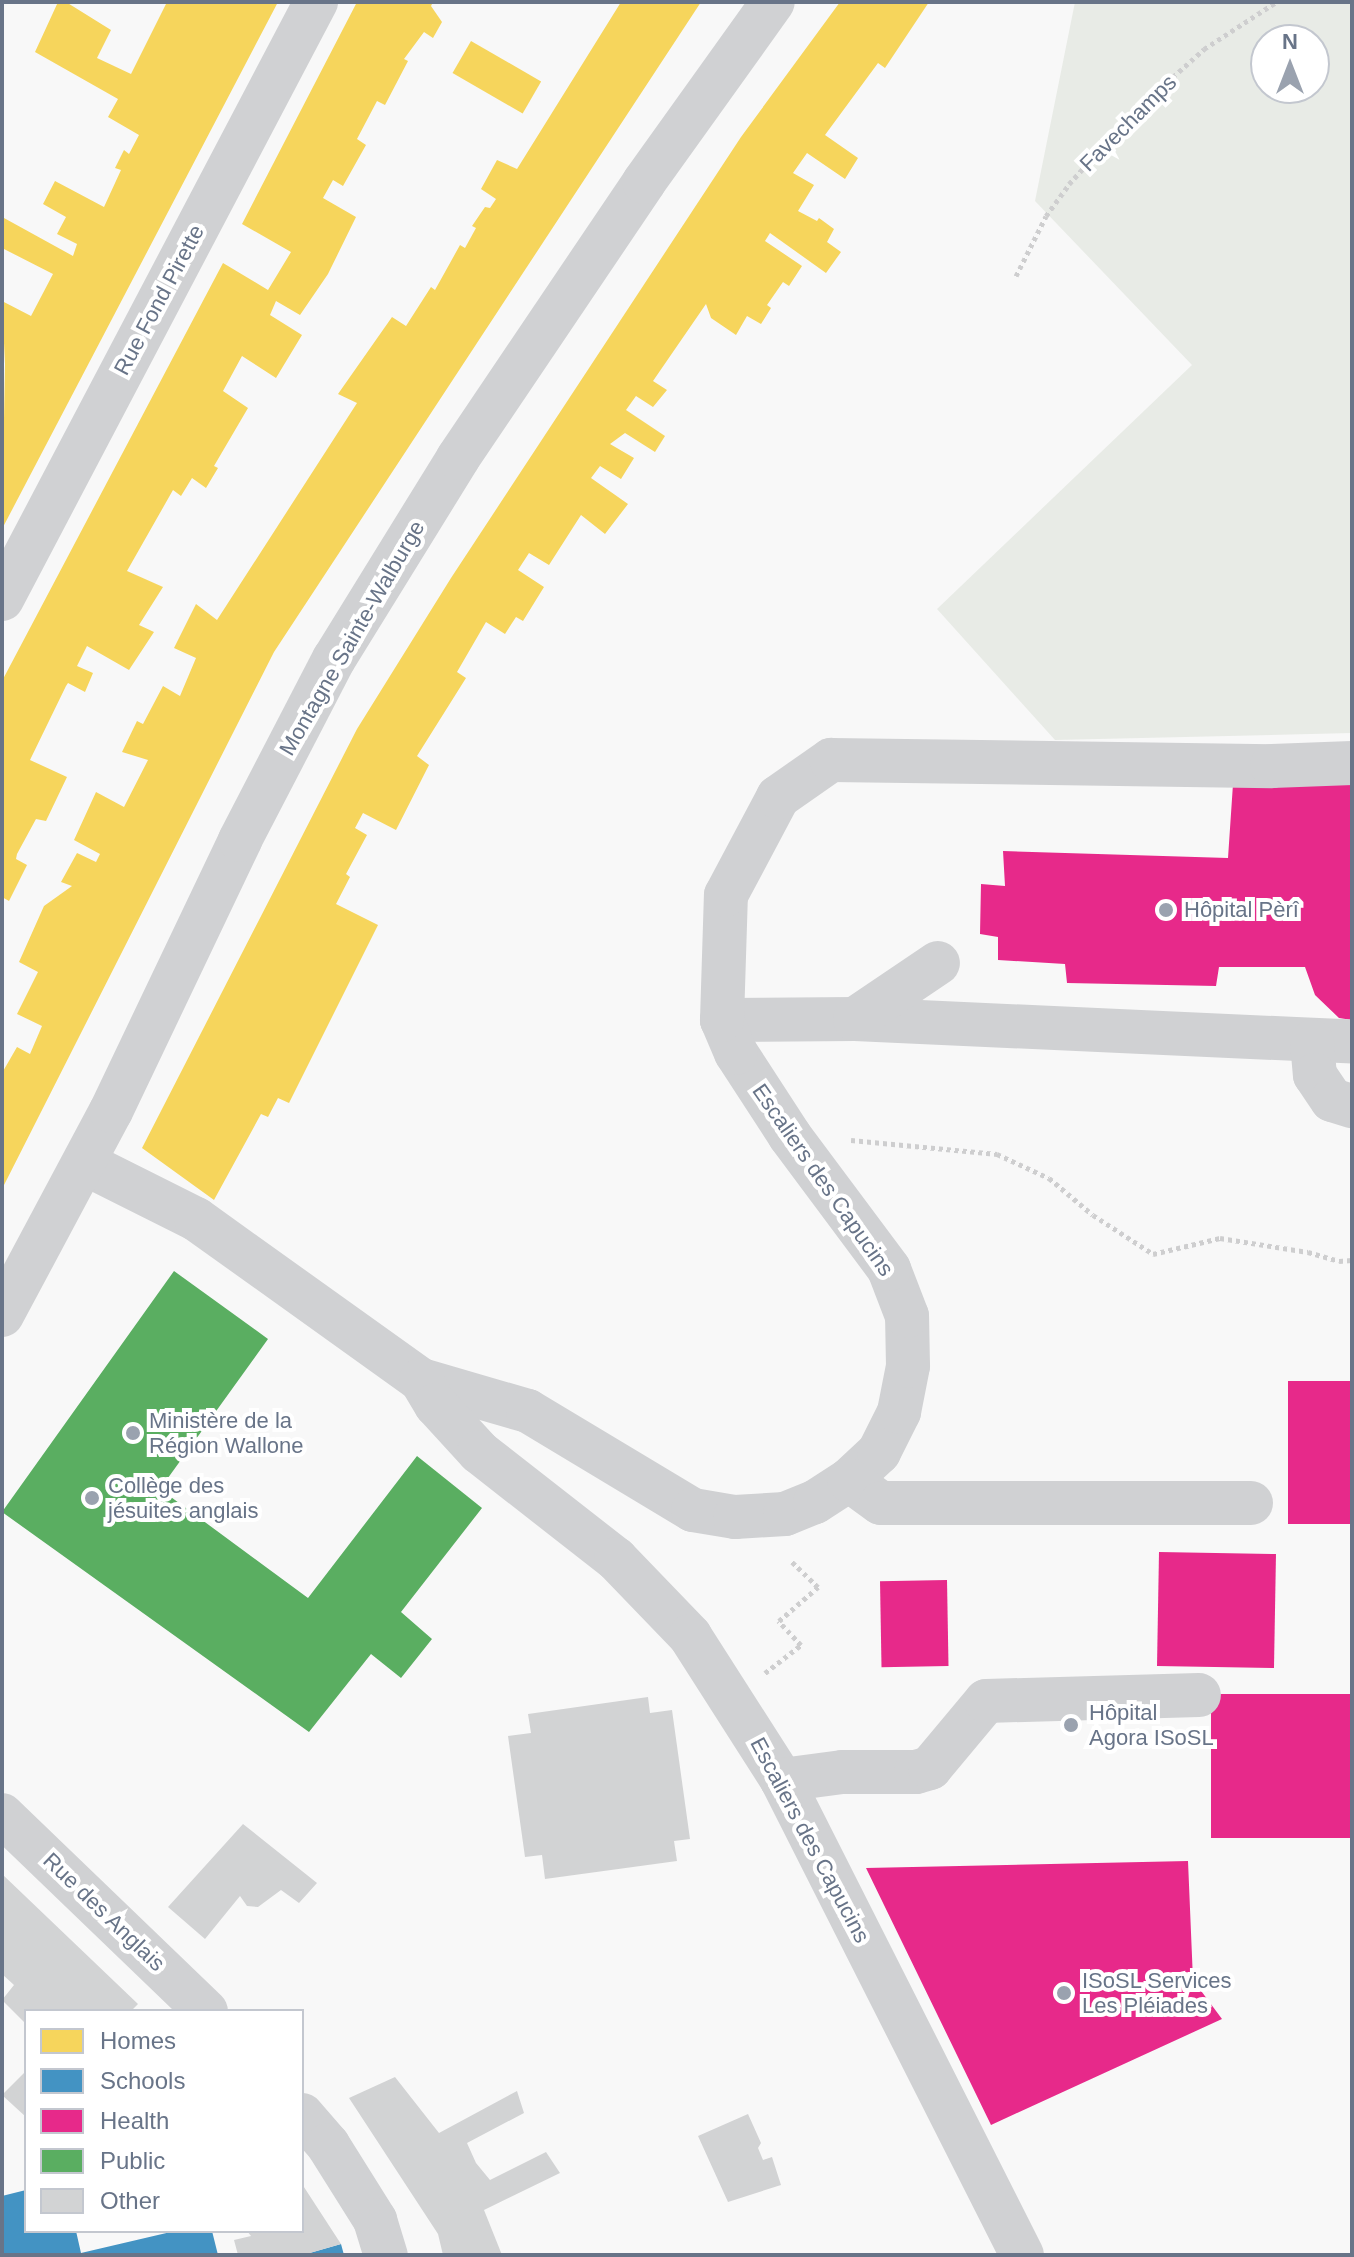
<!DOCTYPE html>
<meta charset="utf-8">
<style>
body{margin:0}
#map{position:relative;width:1354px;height:2257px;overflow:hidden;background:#f8f8f8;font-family:Arial,sans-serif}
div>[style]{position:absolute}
.green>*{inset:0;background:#e8ebe6}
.homes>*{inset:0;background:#f6d55c;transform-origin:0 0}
.schools>*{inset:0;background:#4393c3}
.health>*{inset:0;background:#e7298a;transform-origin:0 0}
.public>*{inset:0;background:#5aae61}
.building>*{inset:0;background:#d2d3d4}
.path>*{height:5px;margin-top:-2.5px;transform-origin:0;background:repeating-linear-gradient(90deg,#cececf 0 4px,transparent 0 8px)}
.minor>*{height:44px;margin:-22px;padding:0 22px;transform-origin:22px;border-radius:22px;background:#d0d1d3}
.dots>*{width:22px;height:22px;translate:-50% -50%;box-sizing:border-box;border:4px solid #fff;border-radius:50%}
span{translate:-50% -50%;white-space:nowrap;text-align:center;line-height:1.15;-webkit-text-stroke:8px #fff;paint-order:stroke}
.street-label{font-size:22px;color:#687488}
.poi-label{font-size:22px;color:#687488}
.left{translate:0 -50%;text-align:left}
.frame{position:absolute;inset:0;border:4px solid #687488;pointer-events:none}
.legend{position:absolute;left:24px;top:2009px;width:280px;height:224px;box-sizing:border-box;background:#fff;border:2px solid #c3c7cf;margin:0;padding:10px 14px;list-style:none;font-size:24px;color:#687488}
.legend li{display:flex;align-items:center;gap:16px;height:40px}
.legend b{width:40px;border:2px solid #c3c7cf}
.north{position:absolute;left:1250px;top:24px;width:80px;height:80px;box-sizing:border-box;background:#fff;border:2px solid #c3c7cf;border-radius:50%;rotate:0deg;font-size:22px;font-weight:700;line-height:32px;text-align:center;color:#687488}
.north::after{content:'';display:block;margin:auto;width:28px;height:36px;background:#9aa2af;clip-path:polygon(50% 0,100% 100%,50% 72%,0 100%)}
</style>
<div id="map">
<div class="green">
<i style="clip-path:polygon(evenodd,1075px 2px,1352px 2px,1352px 733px,1055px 740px,937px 609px,1192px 365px,1035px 201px,1075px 2px,1266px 40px,1314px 40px,1314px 88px,1266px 88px,1266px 40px)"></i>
</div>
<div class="homes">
<i style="clip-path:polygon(58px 2px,66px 2px,111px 30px,97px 58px,131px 74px,167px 2px,278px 2px,2px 529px,5px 364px,2px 301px,31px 316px,53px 274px,2px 248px,2px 222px,4px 218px,73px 256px,77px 244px,57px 234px,66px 217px,43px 204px,55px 181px,104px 207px,121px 170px,115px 168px,124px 150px,129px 154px,139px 135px,108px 117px,118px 99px,35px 52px)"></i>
<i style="clip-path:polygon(357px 2px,433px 2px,431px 6px,442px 22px,433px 38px,424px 32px,404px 59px,408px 61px,385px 105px,377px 101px,357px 139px,366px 145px,343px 186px,333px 180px,323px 198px,356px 217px,328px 274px,300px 315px,276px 301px,270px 315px,302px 335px,276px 378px,242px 356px,223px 391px,248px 408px,214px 466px,218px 468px,206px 488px,192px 478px,181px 496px,173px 490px,127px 571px,163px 587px,139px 625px,154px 632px,129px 670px,87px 646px,77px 666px,93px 673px,85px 692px,68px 683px,66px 686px,30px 760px,67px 777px,46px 821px,36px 819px,17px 854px,16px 859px,27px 865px,9px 901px,2px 897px,2px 681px,223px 263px,268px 290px,291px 252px,242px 224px)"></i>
<i style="clip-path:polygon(621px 2px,701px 2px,274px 652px,2px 1189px,2px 1073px,17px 1047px,30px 1054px,42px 1026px,17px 1014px,38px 972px,19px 962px,44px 906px,72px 886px,61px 882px,77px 853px,96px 862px,100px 854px,74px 840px,96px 792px,124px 807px,148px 760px,122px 752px,137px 721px,143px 724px,163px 686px,180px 696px,196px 658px,174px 648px,196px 604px,217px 620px,357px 403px,338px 394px,392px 317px,406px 326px,431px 287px,435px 290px,460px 245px,465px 248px,476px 228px,472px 226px,485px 207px,490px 208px,496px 199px,481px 189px,497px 160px,517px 169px)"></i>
<i style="clip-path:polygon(840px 2px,929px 2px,885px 68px,878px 63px,825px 135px,858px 158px,845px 179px,807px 153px,793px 173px,814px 185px,798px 211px,817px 221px,819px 218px,834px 229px,827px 242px,841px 252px,826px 273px,770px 233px,765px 241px,802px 266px,789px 286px,783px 282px,767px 305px,771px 308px,761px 324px,747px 316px,736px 335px,711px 318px,706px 304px,653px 381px,667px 390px,653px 407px,636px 396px,626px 410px,665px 436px,655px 452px,625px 433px,610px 444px,634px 458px,621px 479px,600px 466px,591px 478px,628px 504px,605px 534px,581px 515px,549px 565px,529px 553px,518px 570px,544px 587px,523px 621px,516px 617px,505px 634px,486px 622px,457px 672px,466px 678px,417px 756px,429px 765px,396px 830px,363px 813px,355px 828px,367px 835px,346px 874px,350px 877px,336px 904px,378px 925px,289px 1103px,278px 1098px,268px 1117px,261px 1114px,214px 1200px,142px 1148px,357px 729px,451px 578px,741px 137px)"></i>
<i style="left:471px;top:41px;width:81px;height:37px;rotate:30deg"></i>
</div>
<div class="schools">
<i style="clip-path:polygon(26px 2190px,26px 2231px,76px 2231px,81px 2253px,175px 2231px,212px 2231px,218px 2255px,2px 2255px,2px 2196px)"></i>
<i style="clip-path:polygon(341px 2244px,344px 2255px,306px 2255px,306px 2254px)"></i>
</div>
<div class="health">
<i style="clip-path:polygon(1233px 784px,1352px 785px,1352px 1020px,1339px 1018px,1315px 995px,1305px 967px,1219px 967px,1216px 986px,1067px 983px,1065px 964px,998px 960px,998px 937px,980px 934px,981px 884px,1005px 886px,1003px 851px,1228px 858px)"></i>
<i style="left:1288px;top:1381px;width:64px;height:143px"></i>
<i style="left:1159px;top:1552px;width:117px;height:114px;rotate:1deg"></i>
<i style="left:947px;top:1580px;width:86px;height:67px;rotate:89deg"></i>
<i style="left:1352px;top:1694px;width:144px;height:141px;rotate:90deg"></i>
<i style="clip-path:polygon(1188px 1861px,1193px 1980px,1222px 2019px,991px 2125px,866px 1868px)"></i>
</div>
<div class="public">
<i style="clip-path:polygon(174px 1271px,268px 1339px,160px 1489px,308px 1598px,417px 1456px,482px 1508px,401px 1612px,432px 1639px,401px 1678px,371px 1654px,309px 1732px,2px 1512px)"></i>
</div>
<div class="building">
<i style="clip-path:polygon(648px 1697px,650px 1713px,672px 1710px,690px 1839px,674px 1841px,677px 1861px,545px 1879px,542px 1855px,525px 1857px,508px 1736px,531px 1733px,528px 1714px)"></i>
<i style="clip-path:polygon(243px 1824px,317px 1883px,299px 1903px,281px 1890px,258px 1907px,247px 1906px,240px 1896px,205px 1939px,168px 1907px)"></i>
<i style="clip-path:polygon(2px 1874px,138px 2004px,131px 2011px,26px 2011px,26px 2024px,2px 2000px,14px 1985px,2px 1974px)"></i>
<i style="clip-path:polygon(26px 2071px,26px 2117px,2px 2095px)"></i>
<i style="clip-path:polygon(395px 2077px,439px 2133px,517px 2091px,524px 2113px,467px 2143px,476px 2163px,490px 2180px,546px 2152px,560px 2173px,484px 2210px,502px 2255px,443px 2255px,438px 2234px,349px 2098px)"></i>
<i style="clip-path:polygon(748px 2114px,761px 2143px,758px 2148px,763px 2160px,772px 2157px,781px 2185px,728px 2202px,698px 2136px)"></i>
<i style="clip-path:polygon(302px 2184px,341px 2244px,303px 2255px,238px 2255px,234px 2240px,251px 2236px,247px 2231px,302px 2231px)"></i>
</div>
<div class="path">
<i style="left:1016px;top:276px;width:67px;rotate:-63.4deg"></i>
<i style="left:1046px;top:216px;width:39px;rotate:-54deg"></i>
<i style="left:1069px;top:184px;width:101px;rotate:-47.8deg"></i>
<i style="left:1137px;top:109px;width:90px;rotate:-41.8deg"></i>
<i style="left:1204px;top:49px;width:86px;rotate:-33.1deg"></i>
<i style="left:851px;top:1140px;width:147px;rotate:5.5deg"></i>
<i style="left:997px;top:1154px;width:57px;rotate:24.8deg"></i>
<i style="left:1049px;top:1178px;width:57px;rotate:40.1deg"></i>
<i style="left:1093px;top:1215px;width:72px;rotate:33deg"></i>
<i style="left:1153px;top:1254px;width:69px;rotate:-13.4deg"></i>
<i style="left:1220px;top:1238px;width:89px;rotate:9deg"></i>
<i style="left:1308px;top:1252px;width:32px;rotate:16deg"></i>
<i style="left:1339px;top:1261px;width:13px;rotate:-4deg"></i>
<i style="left:765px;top:1673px;width:46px;rotate:-37.9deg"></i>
<i style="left:801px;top:1645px;width:33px;rotate:-133deg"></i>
<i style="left:779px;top:1621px;width:52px;rotate:-41.1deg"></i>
<i style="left:818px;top:1587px;width:37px;rotate:-136deg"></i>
</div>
<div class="minor">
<i style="left:2px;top:599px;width:675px;rotate:-62.26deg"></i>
<i style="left:855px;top:1019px;width:498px;rotate:2.6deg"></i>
<i style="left:722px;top:1020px;width:133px;rotate:-0.4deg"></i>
<i style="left:855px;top:1019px;width:100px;rotate:-34deg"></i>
<i style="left:1312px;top:1042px;width:33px;rotate:85deg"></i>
<i style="left:1315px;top:1075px;width:30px;rotate:56deg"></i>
<i style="left:1332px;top:1100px;width:21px;rotate:17deg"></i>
<i style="left:84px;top:1163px;width:125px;rotate:26.6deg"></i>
<i style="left:196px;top:1219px;width:277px;rotate:35.6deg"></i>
<i style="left:421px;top:1380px;width:111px;rotate:16.2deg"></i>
<i style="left:528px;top:1411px;width:192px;rotate:31deg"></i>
<i style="left:693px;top:1510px;width:43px;rotate:9.5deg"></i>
<i style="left:735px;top:1517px;width:50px;rotate:-3.4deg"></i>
<i style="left:785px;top:1514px;width:32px;rotate:-22deg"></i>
<i style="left:815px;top:1502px;width:40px;rotate:-32.9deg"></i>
<i style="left:849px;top:1480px;width:41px;rotate:-43deg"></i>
<i style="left:879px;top:1452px;width:45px;rotate:-63.4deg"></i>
<i style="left:899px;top:1412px;width:47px;rotate:-78.9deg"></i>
<i style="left:908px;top:1366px;width:50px;rotate:-91.1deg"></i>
<i style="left:907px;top:1316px;width:50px;rotate:-111deg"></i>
<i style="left:889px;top:1269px;width:166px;rotate:-126.7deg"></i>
<i style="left:790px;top:1136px;width:99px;rotate:-123deg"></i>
<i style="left:736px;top:1053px;width:36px;rotate:-113deg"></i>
<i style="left:722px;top:1020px;width:125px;rotate:-88.2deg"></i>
<i style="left:726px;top:895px;width:111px;rotate:-62deg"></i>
<i style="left:778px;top:797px;width:65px;rotate:-34.9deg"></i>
<i style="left:831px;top:760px;width:441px;rotate:0.8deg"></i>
<i style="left:1272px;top:766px;width:80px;rotate:-2.1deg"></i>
<i style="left:2px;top:1315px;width:231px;rotate:-61.9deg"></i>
<i style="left:111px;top:1111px;width:300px;rotate:-64.5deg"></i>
<i style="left:240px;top:840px;width:204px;rotate:-62.6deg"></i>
<i style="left:334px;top:659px;width:236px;rotate:-58.3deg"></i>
<i style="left:458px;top:458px;width:333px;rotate:-56deg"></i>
<i style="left:644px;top:182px;width:221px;rotate:-54.4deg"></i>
<i style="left:421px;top:1380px;width:29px;rotate:59deg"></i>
<i style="left:436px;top:1405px;width:64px;rotate:47.5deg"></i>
<i style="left:479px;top:1452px;width:174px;rotate:38deg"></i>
<i style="left:616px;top:1559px;width:107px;rotate:46.1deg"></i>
<i style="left:690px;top:1636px;width:171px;rotate:57.4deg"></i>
<i style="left:782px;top:1780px;width:532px;rotate:63.19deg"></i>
<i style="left:849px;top:1480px;width:39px;rotate:36deg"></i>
<i style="left:881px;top:1503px;width:370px"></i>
<i style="left:782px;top:1780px;width:61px;rotate:-7.6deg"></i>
<i style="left:842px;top:1772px;width:74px"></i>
<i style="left:916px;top:1772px;width:15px;rotate:-16deg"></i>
<i style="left:930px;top:1768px;width:87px;rotate:-50.1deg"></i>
<i style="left:986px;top:1701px;width:213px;rotate:-1.6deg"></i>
<i style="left:2px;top:1815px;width:283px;rotate:43.9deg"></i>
<i style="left:302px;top:2115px;width:40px;rotate:49deg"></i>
<i style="left:328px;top:2145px;width:89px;rotate:57.9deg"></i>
<i style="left:375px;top:2220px;width:37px;rotate:73deg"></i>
</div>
<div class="dots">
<i style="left:1166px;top:910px;background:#9aa2af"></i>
<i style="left:133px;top:1433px;background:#9aa2af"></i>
<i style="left:92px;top:1498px;background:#9aa2af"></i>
<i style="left:1071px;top:1725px;background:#9aa2af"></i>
<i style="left:1064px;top:1993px;background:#9aa2af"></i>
</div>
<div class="street-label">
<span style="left:1128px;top:123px;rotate:-45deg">Favechamps</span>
<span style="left:159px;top:300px;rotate:-62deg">Rue Fond Pirette</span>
<span style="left:352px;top:638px;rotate:-60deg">Montagne Sainte-Walburge</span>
<span style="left:823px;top:1180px;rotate:55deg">Escaliers des Capucins</span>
<span style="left:810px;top:1840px;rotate:62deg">Escaliers des Capucins</span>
<span style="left:104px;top:1912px;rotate:44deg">Rue des Anglais</span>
</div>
<div class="poi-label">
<span class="left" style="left:1184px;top:910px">Hôpital Pèrî</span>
<span class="left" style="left:149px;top:1433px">Ministère de la<br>Région Wallone</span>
<span class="left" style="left:108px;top:1498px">Collège des<br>jésuites anglais</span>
<span class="left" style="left:1089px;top:1725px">Hôpital<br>Agora ISoSL</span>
<span class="left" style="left:1082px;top:1993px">ISoSL Services<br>Les Pléiades</span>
</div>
<div class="frame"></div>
<ul class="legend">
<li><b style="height:22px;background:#f6d55c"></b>Homes</li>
<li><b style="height:22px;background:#4393c3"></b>Schools</li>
<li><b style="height:22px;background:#e7298a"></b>Health</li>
<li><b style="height:22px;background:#5aae61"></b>Public</li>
<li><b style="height:22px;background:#d2d3d4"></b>Other</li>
</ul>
<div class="north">N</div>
</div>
